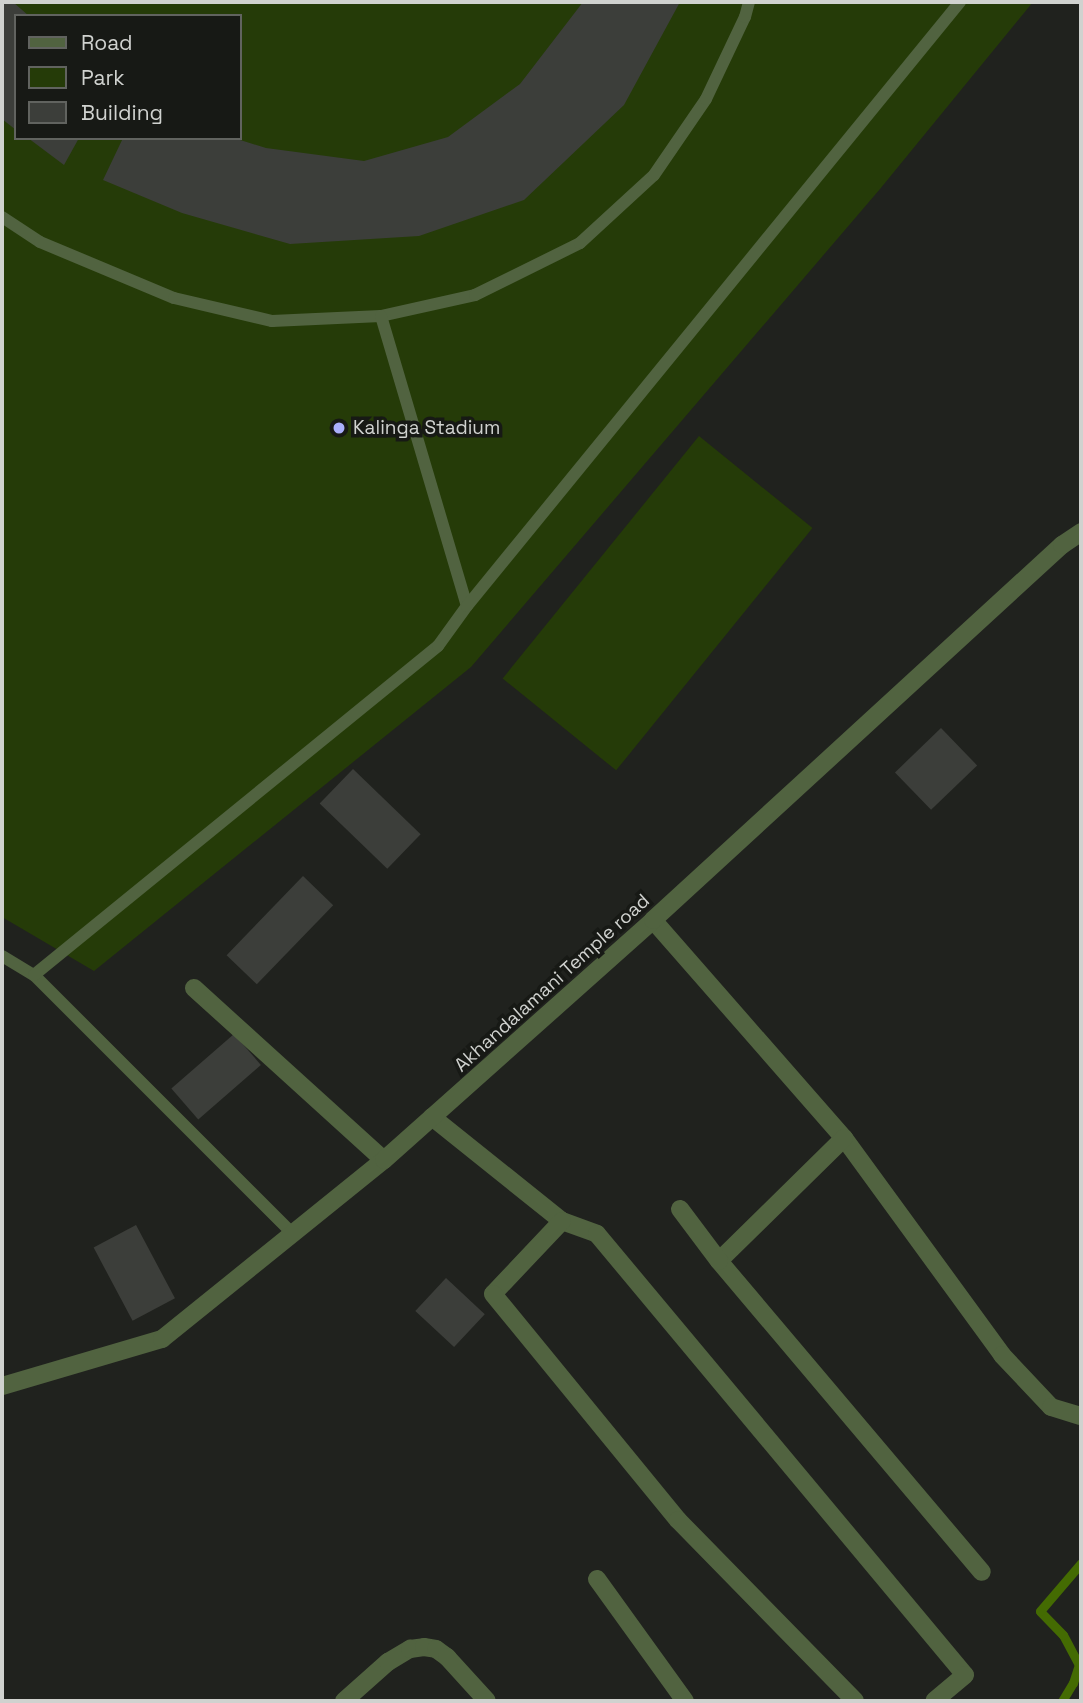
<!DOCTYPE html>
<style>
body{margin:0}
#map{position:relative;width:1083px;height:1703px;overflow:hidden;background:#20221e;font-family:"Space Grotesk",sans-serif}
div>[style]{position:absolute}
.green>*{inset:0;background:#253b08;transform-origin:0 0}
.stream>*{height:9px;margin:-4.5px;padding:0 4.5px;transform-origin:4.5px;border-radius:4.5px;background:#446b02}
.building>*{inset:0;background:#3c3e3a;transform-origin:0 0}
.service>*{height:12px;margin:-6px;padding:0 6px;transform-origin:6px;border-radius:6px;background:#516340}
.minor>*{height:18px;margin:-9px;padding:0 9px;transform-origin:9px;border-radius:9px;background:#516340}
.dots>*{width:19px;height:19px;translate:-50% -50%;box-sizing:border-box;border:4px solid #171915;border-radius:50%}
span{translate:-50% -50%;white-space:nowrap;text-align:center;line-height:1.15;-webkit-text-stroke:7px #171915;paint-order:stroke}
.poi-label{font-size:19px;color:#d0d2cf}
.left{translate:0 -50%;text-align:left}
.street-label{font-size:19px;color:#d0d2cf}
.frame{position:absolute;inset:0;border:4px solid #d0d2cf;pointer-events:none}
.legend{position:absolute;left:14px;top:14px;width:228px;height:126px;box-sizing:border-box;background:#171915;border:2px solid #61635f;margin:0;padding:9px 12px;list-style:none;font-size:21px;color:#d0d2cf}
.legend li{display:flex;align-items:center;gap:14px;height:35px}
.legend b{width:35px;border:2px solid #61635f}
</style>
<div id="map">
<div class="green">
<i style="clip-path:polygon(evenodd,2px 2px,1033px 2px,880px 189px,471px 667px,94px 971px,2px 917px,2px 2px,16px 16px,240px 16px,240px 138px,16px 138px,16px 16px)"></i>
<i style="left:699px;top:436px;width:146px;height:312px;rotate:39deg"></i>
</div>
<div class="stream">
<i style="left:1062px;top:1701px;width:21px;rotate:-59deg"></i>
<i style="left:1073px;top:1683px;width:19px;rotate:-72deg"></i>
<i style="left:1079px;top:1665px;width:34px;rotate:-118deg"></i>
<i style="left:1063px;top:1635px;width:33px;rotate:-134deg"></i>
<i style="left:1040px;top:1611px;width:63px;rotate:-49.5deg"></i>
</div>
<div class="building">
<i style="clip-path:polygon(2px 2px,13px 2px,29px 16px,16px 16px,16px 130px,2px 119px)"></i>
<i style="clip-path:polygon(583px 2px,680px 2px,624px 105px,524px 200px,419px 236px,290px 244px,182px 213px,103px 180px,123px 138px,234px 138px,266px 148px,364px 161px,448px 137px,520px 84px)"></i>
<i style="clip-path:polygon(28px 138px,79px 138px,64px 165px)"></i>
<i style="left:941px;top:728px;width:52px;height:64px;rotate:46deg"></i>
<i style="left:353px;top:769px;width:94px;height:48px;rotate:44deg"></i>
<i style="left:303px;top:876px;width:42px;height:110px;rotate:44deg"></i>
<i style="left:234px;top:1034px;width:41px;height:83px;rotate:49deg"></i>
<i style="left:136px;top:1225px;width:83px;height:48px;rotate:62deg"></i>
<i style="left:446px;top:1278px;width:53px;height:45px;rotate:43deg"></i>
</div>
<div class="service">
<i style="left:2px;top:217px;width:45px;rotate:33.3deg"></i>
<i style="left:40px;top:242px;width:145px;rotate:22.7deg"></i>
<i style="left:174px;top:298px;width:101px;rotate:13.2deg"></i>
<i style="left:272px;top:321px;width:109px;rotate:-2.6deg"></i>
<i style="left:381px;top:316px;width:96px;rotate:-12.6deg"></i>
<i style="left:475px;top:295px;width:117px;rotate:-26.3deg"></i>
<i style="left:580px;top:243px;width:100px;rotate:-42.6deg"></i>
<i style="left:654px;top:175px;width:92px;rotate:-55.6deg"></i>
<i style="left:706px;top:99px;width:91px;rotate:-64.6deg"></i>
<i style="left:745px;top:17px;width:16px;rotate:-75deg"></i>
<i style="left:381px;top:316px;width:302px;rotate:73.5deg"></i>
<i style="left:2px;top:956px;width:37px;rotate:31deg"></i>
<i style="left:34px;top:975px;width:366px;rotate:45deg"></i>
<i style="left:34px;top:975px;width:521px;rotate:-39.16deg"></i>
<i style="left:438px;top:646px;width:49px;rotate:-54.1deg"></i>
<i style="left:467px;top:606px;width:780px;rotate:-50.78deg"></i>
</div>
<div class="minor">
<i style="left:653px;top:920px;width:290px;rotate:48.8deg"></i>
<i style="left:844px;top:1138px;width:268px;rotate:53.9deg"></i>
<i style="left:1002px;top:1355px;width:71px;rotate:46.7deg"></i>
<i style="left:1051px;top:1407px;width:31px;rotate:17deg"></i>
<i style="left:194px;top:988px;width:256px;rotate:42.2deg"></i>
<i style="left:432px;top:1117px;width:166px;rotate:38.7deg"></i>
<i style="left:562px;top:1221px;width:37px;rotate:20deg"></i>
<i style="left:597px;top:1234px;width:574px;rotate:50.16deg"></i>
<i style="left:965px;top:1675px;width:40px;rotate:140deg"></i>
<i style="left:844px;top:1138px;width:175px;rotate:135.5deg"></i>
<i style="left:719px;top:1261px;width:407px;rotate:49.8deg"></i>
<i style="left:680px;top:1209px;width:65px;rotate:53.1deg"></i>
<i style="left:562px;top:1221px;width:100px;rotate:133.4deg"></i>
<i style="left:493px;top:1294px;width:292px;rotate:50.7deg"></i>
<i style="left:678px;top:1520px;width:253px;rotate:45.6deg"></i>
<i style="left:2px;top:1386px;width:167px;rotate:-16.4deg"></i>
<i style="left:162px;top:1339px;width:285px;rotate:-38.9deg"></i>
<i style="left:384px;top:1160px;width:361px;rotate:-41.7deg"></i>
<i style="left:653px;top:920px;width:555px;rotate:-42.52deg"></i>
<i style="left:1062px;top:545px;width:23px;rotate:-34deg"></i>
<i style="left:597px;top:1579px;width:150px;rotate:54.2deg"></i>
<i style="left:344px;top:1701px;width:59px;rotate:-41.6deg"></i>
<i style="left:388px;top:1662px;width:26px;rotate:-31deg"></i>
<i style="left:410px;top:1649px;width:14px;rotate:-8deg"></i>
<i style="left:424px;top:1647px;width:12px;rotate:9deg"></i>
<i style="left:436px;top:1649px;width:14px;rotate:36deg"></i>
<i style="left:447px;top:1657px;width:59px;rotate:47.7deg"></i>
</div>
<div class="dots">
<i style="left:339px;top:428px;background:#aab0fb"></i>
</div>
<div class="poi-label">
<span class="left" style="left:353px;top:428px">Kalinga Stadium</span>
</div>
<div class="street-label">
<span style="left:552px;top:983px;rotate:-42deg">Akhandalamani Temple road</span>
</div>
<div class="frame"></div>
<ul class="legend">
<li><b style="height:9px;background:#516340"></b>Road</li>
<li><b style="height:19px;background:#253b08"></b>Park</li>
<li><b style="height:19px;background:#3c3e3a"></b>Building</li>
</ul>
</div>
